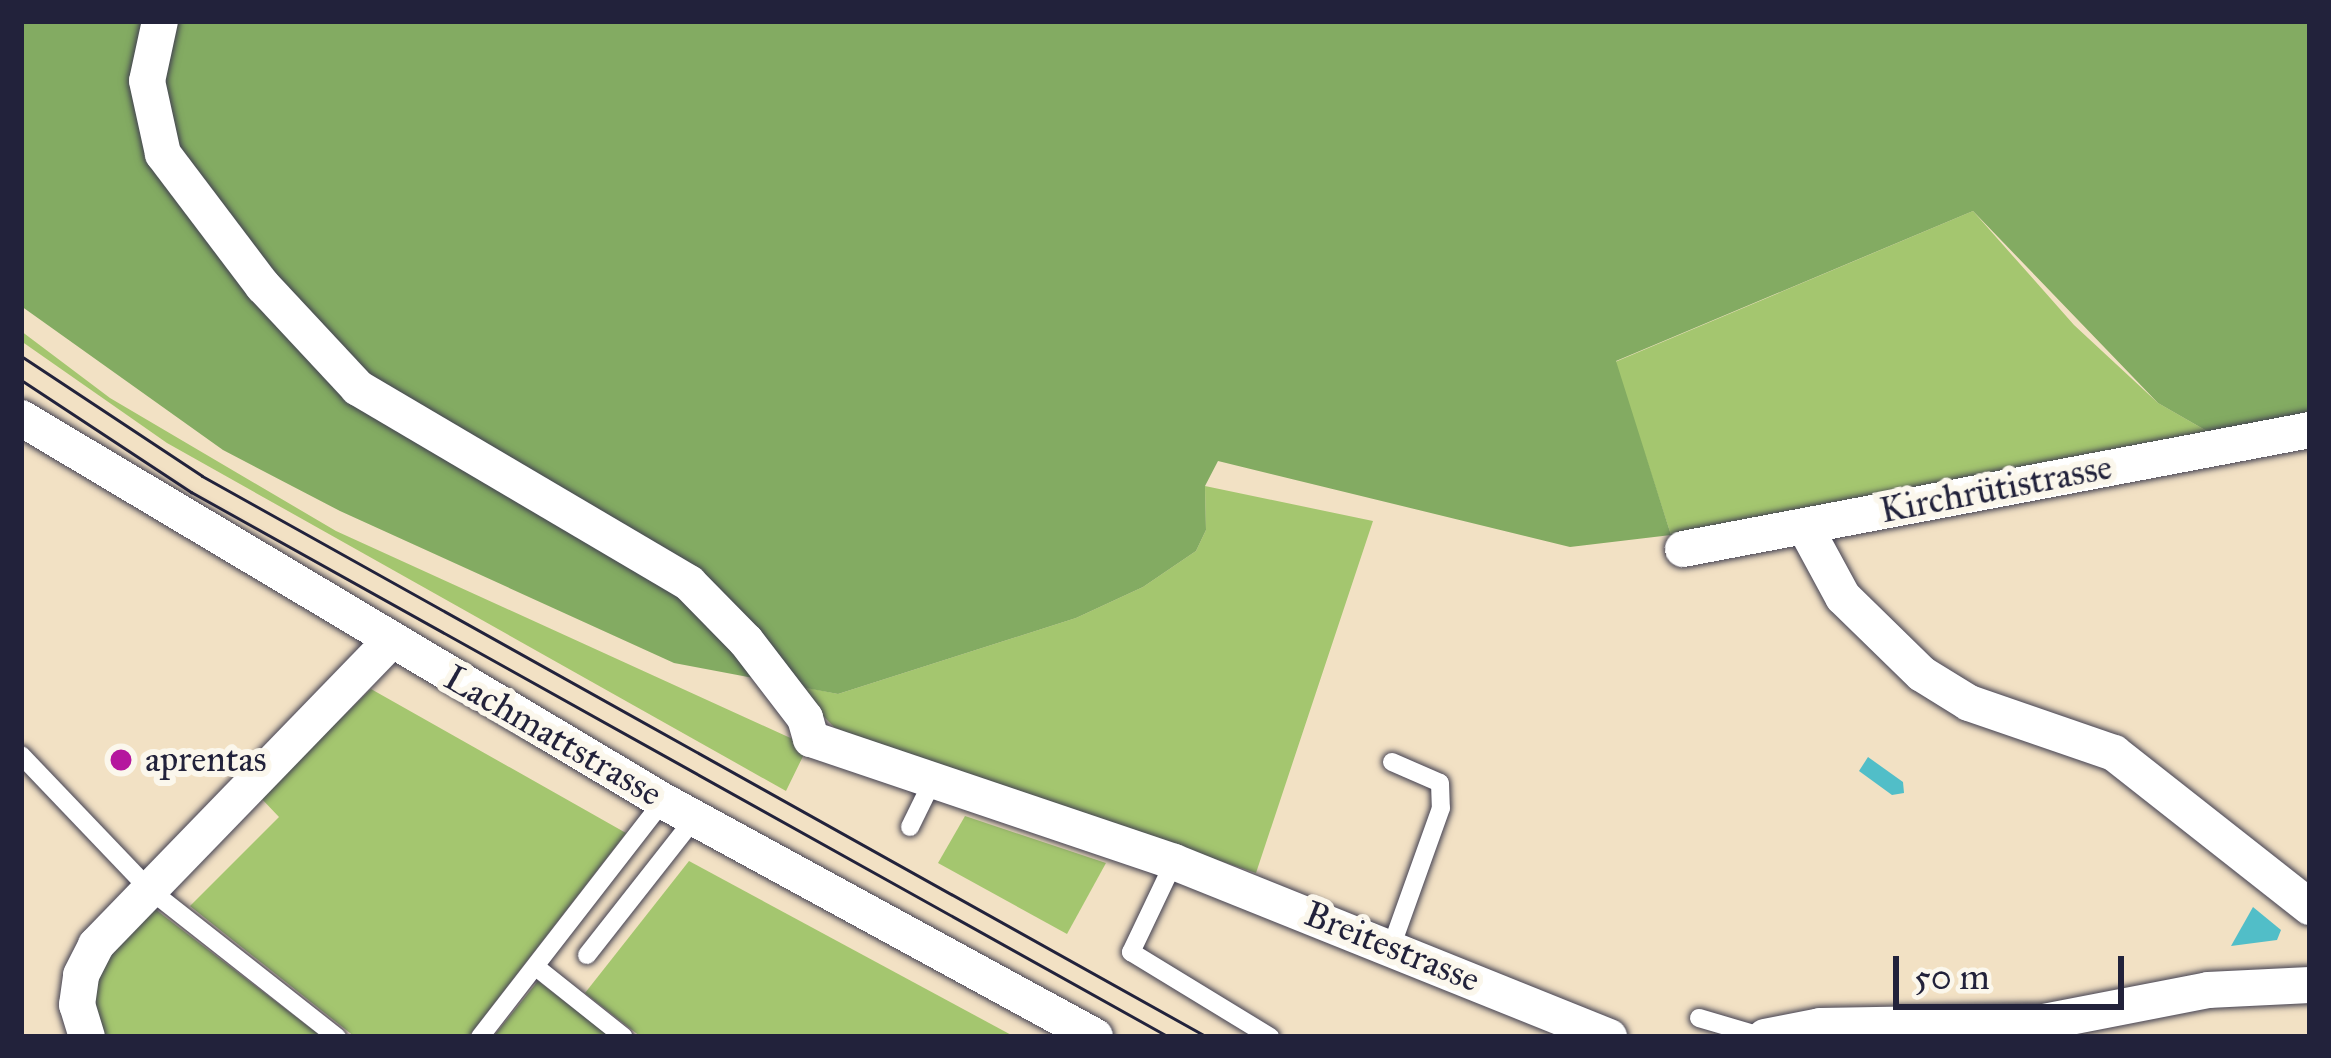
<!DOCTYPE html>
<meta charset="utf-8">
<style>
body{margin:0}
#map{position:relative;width:2331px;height:1058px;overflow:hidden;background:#f2e1c4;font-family:"IM FELL Great Primer",serif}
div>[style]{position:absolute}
.green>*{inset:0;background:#a4c66f}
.forest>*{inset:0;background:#83ab62}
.water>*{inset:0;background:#51bec8}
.roads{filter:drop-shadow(0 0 3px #413f50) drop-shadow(0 0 3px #413f50)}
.service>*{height:18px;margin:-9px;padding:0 9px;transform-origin:9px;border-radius:9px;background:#fff}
.minor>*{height:36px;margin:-18px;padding:0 18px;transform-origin:18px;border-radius:18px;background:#fff}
.tram>*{height:3px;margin:-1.5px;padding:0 1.5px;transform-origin:1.5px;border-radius:1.5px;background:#22223b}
.dots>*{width:33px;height:33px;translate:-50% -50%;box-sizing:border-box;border:6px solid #fbf7ec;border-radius:50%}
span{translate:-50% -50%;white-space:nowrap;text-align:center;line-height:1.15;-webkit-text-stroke:12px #fbf7ec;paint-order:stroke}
.street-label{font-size:36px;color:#22223b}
.poi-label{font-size:36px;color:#22223b}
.left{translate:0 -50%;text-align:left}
.frame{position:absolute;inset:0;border:24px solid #22223b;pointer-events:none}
.scale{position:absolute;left:1893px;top:956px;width:231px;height:54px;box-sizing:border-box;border:6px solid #22223b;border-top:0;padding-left:15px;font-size:36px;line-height:42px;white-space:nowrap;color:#22223b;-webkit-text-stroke:9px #fbf7ec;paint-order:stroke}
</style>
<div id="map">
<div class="green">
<i style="clip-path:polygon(1973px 211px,2074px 325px,2158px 403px,2212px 434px,1683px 549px,1671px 535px,1615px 362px)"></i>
<i style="clip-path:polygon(21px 331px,110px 398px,336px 531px,808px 746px,786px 791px,167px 443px,21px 341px)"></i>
<i style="clip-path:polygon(1205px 486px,1373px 521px,1256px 873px,861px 739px,834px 727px,793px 685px,838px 694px,1076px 618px,1143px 587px,1196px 551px,1206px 530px)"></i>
<i style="clip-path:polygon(371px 689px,626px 833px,468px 1037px,355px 1037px,190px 906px,279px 817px,260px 797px)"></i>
<i style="clip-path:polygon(965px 816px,1106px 863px,1067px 934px,938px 863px)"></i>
<i style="clip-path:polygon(689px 861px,1015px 1037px,641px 1037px,585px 993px)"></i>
<i style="clip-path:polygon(151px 906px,322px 1037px,102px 1037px,89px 1004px,98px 968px)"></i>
<i style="clip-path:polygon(538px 981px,610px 1037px,493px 1037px)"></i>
</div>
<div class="forest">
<i style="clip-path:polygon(21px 21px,2310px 21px,2310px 416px,2212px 434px,2158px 403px,1973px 211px,1616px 361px,1671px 535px,1570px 547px,1218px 461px,1205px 486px,1206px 530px,1196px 551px,1143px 587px,1076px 618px,838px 694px,674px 663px,340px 511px,223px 450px,21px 306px)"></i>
</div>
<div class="water">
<i style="clip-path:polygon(1868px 757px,1903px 782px,1904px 793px,1892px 795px,1859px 771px)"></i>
<i style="clip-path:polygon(2253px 907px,2281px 930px,2277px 940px,2231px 946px)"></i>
</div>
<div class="roads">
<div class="service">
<i style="left:21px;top:755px;width:187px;rotate:46.3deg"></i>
<i style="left:150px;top:890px;width:238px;rotate:38.2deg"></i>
<i style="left:1392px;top:762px;width:52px;rotate:23.6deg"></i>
<i style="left:1440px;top:783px;width:25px;rotate:88deg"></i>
<i style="left:1441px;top:808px;width:145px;rotate:109.7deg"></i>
<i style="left:910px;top:827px;width:52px;rotate:-63.9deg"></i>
<i style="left:1174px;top:862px;width:100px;rotate:115.5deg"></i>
<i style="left:1131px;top:952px;width:163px;rotate:31.4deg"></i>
<i style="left:587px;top:955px;width:174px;rotate:-51.8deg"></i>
<i style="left:536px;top:967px;width:112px;rotate:38.5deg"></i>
<i style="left:1699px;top:1018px;width:68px;rotate:16.3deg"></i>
<i style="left:480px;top:1037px;width:299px;rotate:-52.2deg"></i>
</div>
<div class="minor">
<i style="left:160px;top:21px;width:61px;rotate:102.2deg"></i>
<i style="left:147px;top:81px;width:75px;rotate:77.6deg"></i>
<i style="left:163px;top:154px;width:166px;rotate:52.9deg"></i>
<i style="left:263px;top:286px;width:139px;rotate:47deg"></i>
<i style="left:358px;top:388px;width:384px;rotate:30.5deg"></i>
<i style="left:689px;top:583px;width:81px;rotate:45.5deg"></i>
<i style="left:746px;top:641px;width:97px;rotate:52.5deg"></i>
<i style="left:805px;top:718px;width:22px;rotate:74deg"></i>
<i style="left:811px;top:739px;width:383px;rotate:18.7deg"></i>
<i style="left:1174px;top:862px;width:469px;rotate:21.9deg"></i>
<i style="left:21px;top:418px;width:748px;rotate:30.82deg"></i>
<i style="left:663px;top:801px;width:492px;rotate:28.6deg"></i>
<i style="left:1805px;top:527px;width:80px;rotate:61.5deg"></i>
<i style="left:1843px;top:597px;width:110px;rotate:44.3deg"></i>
<i style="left:1922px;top:674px;width:55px;rotate:31.7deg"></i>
<i style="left:1969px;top:703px;width:153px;rotate:19deg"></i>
<i style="left:2114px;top:753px;width:249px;rotate:38.2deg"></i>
<i style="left:1683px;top:549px;width:638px;rotate:-10.75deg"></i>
<i style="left:87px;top:1037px;width:34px;rotate:-107deg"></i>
<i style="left:77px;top:1005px;width:30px;rotate:-82deg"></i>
<i style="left:81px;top:975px;width:34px;rotate:-63deg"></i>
<i style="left:96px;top:945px;width:422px;rotate:-45.9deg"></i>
<i style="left:1765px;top:1037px;width:56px;rotate:-11.3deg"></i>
<i style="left:1820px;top:1026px;width:224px;rotate:-1deg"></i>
<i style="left:2044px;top:1022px;width:167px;rotate:-11deg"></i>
<i style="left:2208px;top:990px;width:102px;rotate:-2.8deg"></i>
</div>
</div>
<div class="tram">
<i style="left:21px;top:356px;width:217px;rotate:33.5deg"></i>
<i style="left:202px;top:476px;width:1151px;rotate:29.17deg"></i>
<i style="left:21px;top:380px;width:204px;rotate:33.4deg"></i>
<i style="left:191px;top:492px;width:1120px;rotate:29.13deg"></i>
</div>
<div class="dots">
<i style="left:121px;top:760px;background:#b5179e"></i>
</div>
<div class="street-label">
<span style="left:1996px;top:489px;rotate:-11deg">Kirchrütistrasse</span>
<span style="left:553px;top:736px;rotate:30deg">Lachmattstrasse</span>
<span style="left:1392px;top:947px;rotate:22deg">Breitestrasse</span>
</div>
<div class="poi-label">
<span class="left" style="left:145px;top:760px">aprentas</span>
</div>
<div class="frame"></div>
<div class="scale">50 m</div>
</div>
